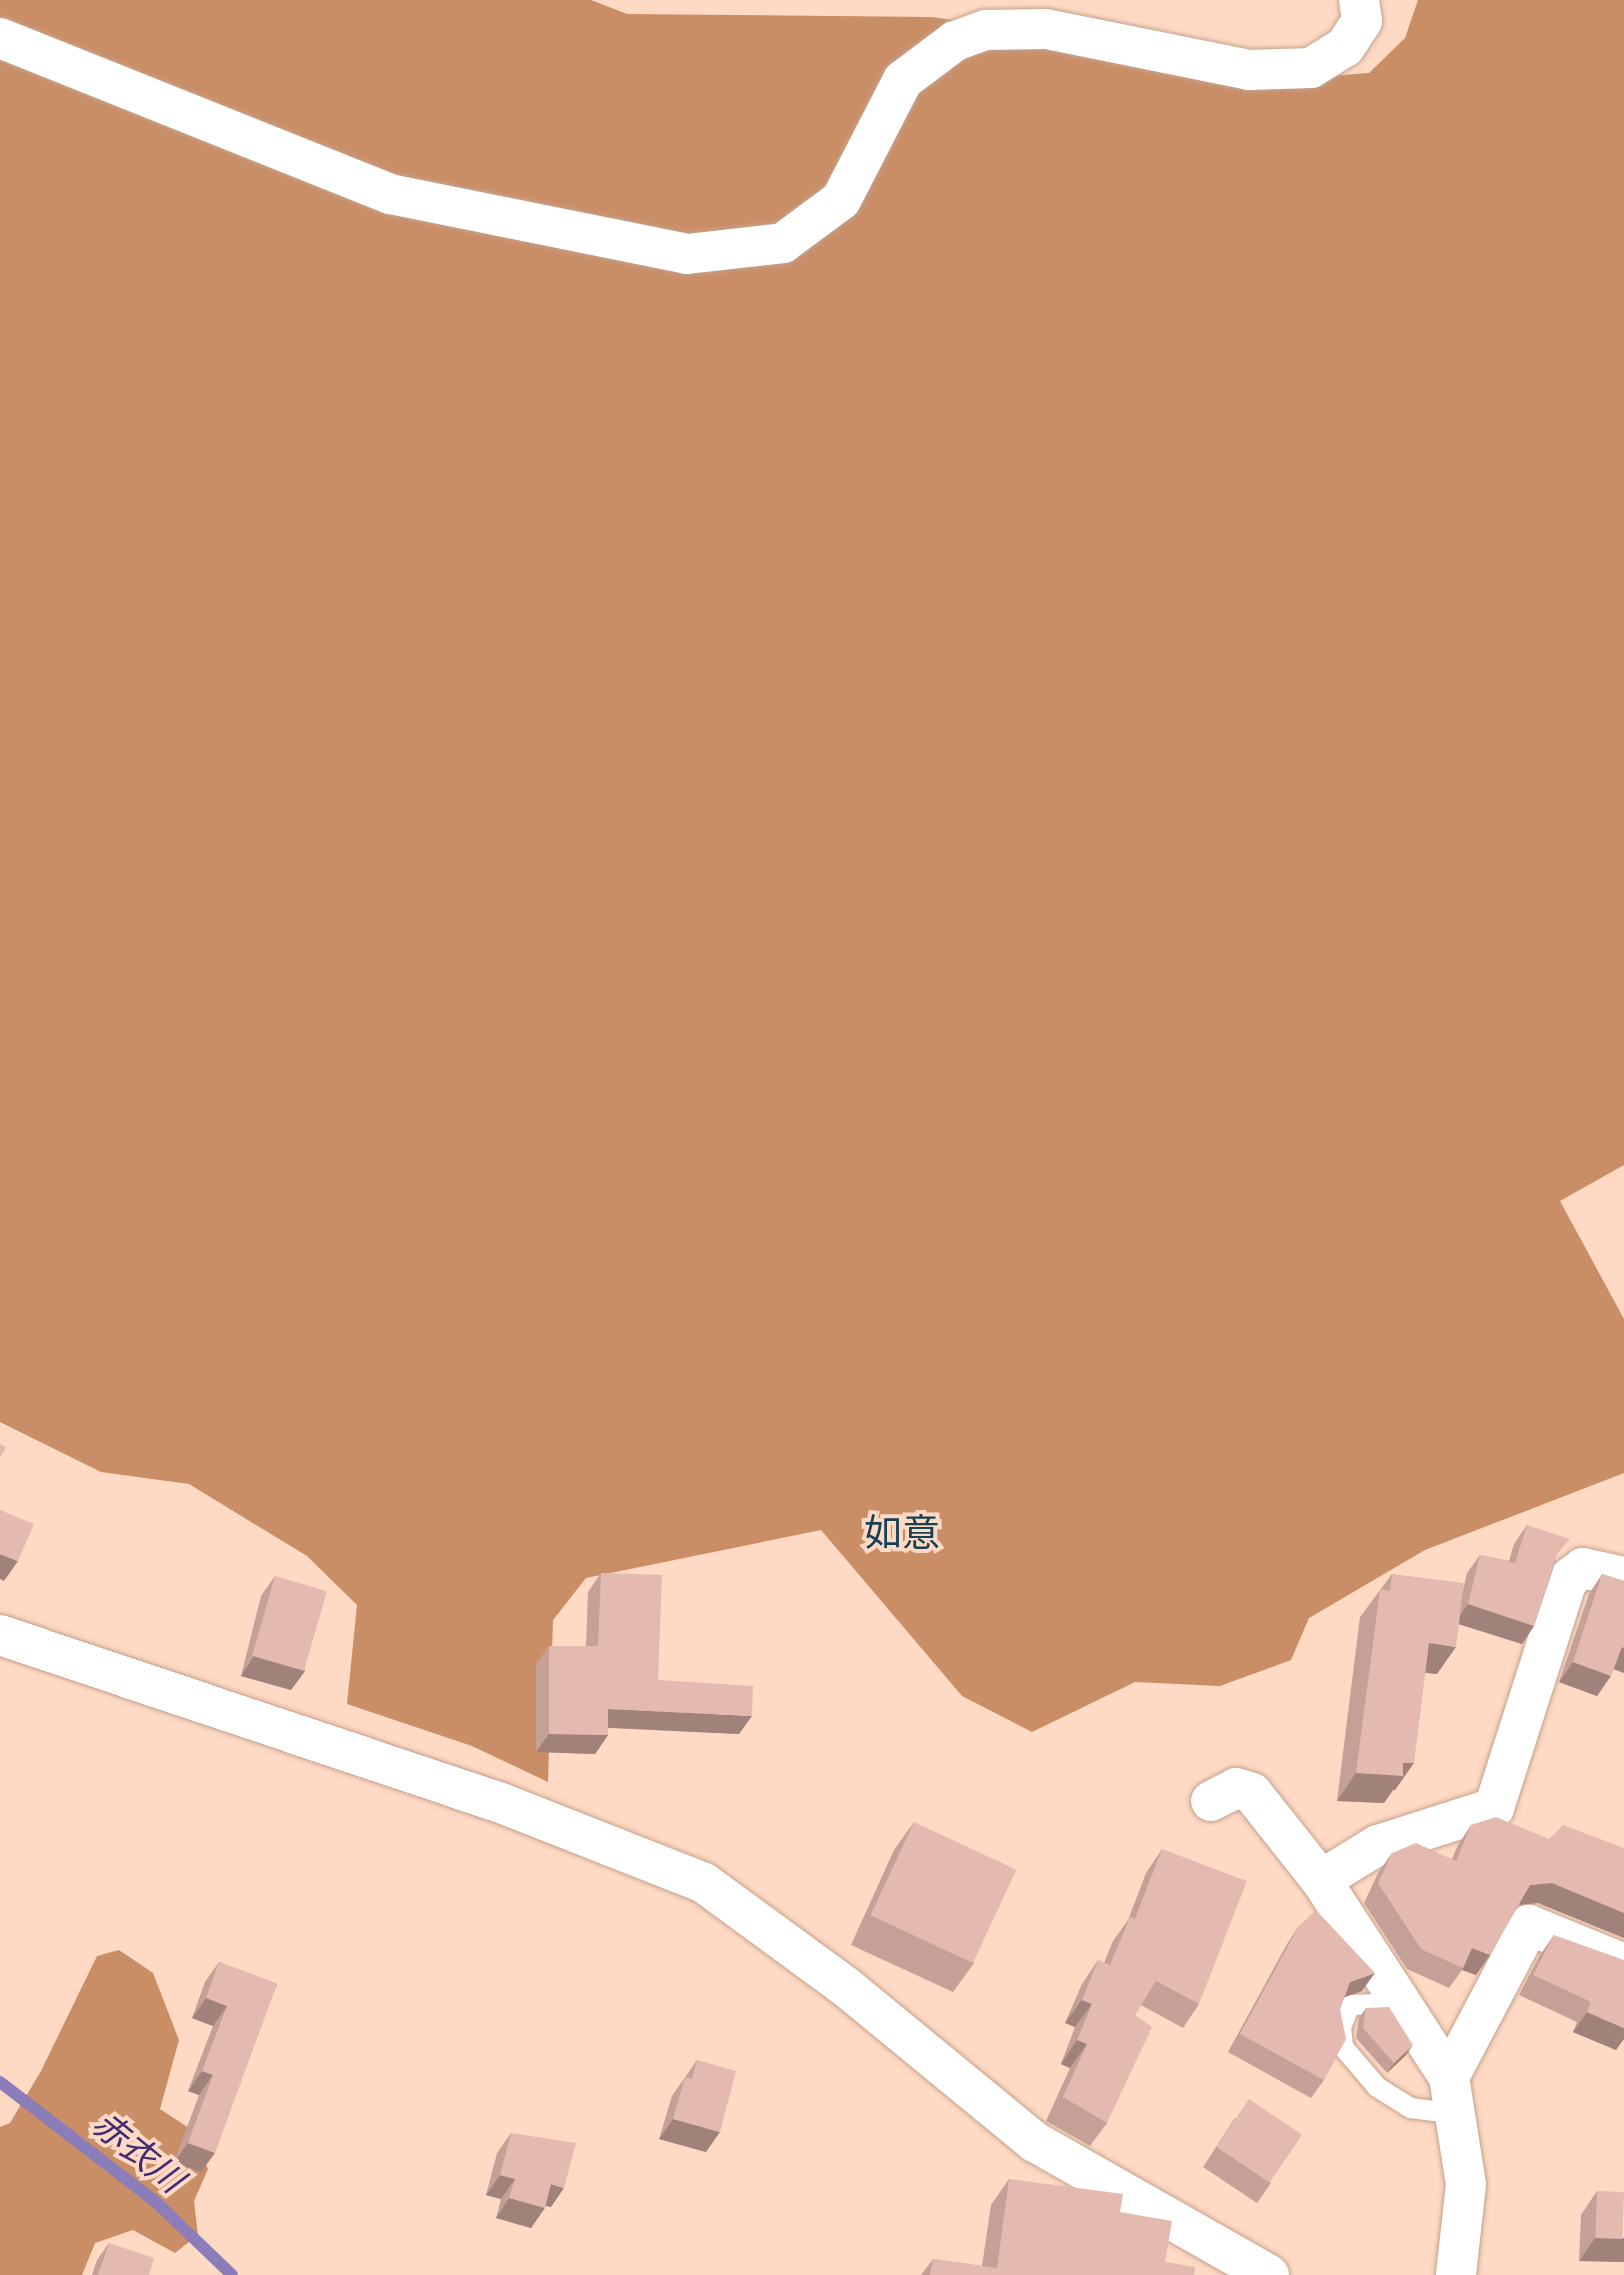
<!DOCTYPE html>
<meta charset="utf-8">
<style>
body{margin:0}
#map{position:relative;width:1624px;height:2275px;overflow:hidden;background:#fed9c3;font-family:"Fira Sans Condensed","Noto Sans JP",sans-serif}
div>[style]{position:absolute}
.forest>*{inset:0;background:#ca8e67}
.stream>*{height:12px;margin:-6px;padding:0 6px;transform-origin:6px;border-radius:6px;background:#8b7dba}
.roads{filter:drop-shadow(0 0 2px #c4a18c) drop-shadow(0 0 2px #c4a18c)}
.lane>*{height:20px;margin:-10px;padding:0 10px;transform-origin:10px;border-radius:10px;background:#fff}
.street>*{height:40px;margin:-20px;padding:0 20px;transform-origin:20px;border-radius:20px;background:#fff}
.wall>*{inset:0;background:#c4a097}
.shaded-wall>*{inset:0;background:#a0827b}
.building>*{inset:0;background:#e4bab0;transform-origin:0 0}
span{translate:-50% -50%;white-space:nowrap;text-align:center;line-height:1.15;-webkit-text-stroke:8px #fed9c3;paint-order:stroke}
.water-label{font-size:35px;color:#422b75;font-style:italic}
.quarter-label{font-size:38px;color:#154156}
</style>
<div id="map">
<div class="forest">
<i style="clip-path:polygon(0 0,591px 0,627px 14px,932px 17px,1329px 76px,1369px 73px,1405px 38px,1418px 0,1624px 0,1624px 1165px,1560px 1201px,1624px 1319px,1624px 1473px,1425px 1550px,1309px 1618px,1291px 1660px,1220px 1686px,1135px 1682px,1032px 1732px,962px 1696px,821px 1530px,586px 1578px,553px 1620px,548px 1782px,472px 1746px,347px 1704px,357px 1605px,307px 1556px,189px 1484px,101px 1472px,0 1422px)"></i>
<i style="clip-path:polygon(119px 1950px,153px 1973px,179px 2040px,160px 2109px,189px 2128px,208px 2169px,194px 2201px,198px 2235px,175px 2253px,133px 2230px,95px 2243px,82px 2275px,0 2275px,0 2127px,10px 2123px,41px 2071px,97px 1956px)"></i>
</div>
<div class="stream">
<i style="left:0;top:2082px;width:198px;rotate:37.6deg"></i>
<i style="left:157px;top:2203px;width:104px;rotate:43.8deg"></i>
</div>
<div class="roads">
<div class="lane">
<i style="left:1401px;top:2003px;width:51px;rotate:177.8deg"></i>
<i style="left:1350px;top:2005px;width:24px;rotate:112deg"></i>
<i style="left:1341px;top:2027px;width:20px;rotate:84deg"></i>
<i style="left:1343px;top:2047px;width:52px;rotate:49.6deg"></i>
<i style="left:1377px;top:2087px;width:40px;rotate:32deg"></i>
<i style="left:1411px;top:2108px;width:45px;rotate:7.6deg"></i>
</div>
<div class="street">
<i style="left:0;top:38px;width:420px;rotate:21.8deg"></i>
<i style="left:390px;top:194px;width:303px;rotate:11.4deg"></i>
<i style="left:687px;top:254px;width:97px;rotate:-6.5deg"></i>
<i style="left:783px;top:243px;width:72px;rotate:-36.6deg"></i>
<i style="left:841px;top:200px;width:135px;rotate:-62.7deg"></i>
<i style="left:903px;top:80px;width:65px;rotate:-36.9deg"></i>
<i style="left:955px;top:41px;width:33px;rotate:-20deg"></i>
<i style="left:986px;top:30px;width:60px;rotate:-1deg"></i>
<i style="left:1046px;top:29px;width:207px;rotate:11.4deg"></i>
<i style="left:1249px;top:70px;width:62px;rotate:-1.8deg"></i>
<i style="left:1311px;top:68px;width:40px;rotate:-32deg"></i>
<i style="left:1345px;top:47px;width:31px;rotate:-57deg"></i>
<i style="left:1362px;top:21px;width:21px;rotate:-98deg"></i>
<i style="left:0;top:1635px;width:528px;rotate:18.54deg"></i>
<i style="left:501px;top:1803px;width:218px;rotate:21.5deg"></i>
<i style="left:704px;top:1883px;width:176px;rotate:36.2deg"></i>
<i style="left:846px;top:1987px;width:244px;rotate:39.4deg"></i>
<i style="left:1035px;top:2142px;width:269px;rotate:29.6deg"></i>
<i style="left:1211px;top:1801px;width:28px;rotate:-27deg"></i>
<i style="left:1236px;top:1788px;width:17px;rotate:17deg"></i>
<i style="left:1252px;top:1793px;width:111px;rotate:51.6deg"></i>
<i style="left:1321px;top:1880px;width:235px;rotate:57deg"></i>
<i style="left:1449px;top:2077px;width:108px;rotate:81deg"></i>
<i style="left:1466px;top:2184px;width:92px;rotate:96.3deg"></i>
<i style="left:1321px;top:1880px;width:67px;rotate:-31.6deg"></i>
<i style="left:1378px;top:1845px;width:122px;rotate:-17.7deg"></i>
<i style="left:1494px;top:1808px;width:239px;rotate:-72.2deg"></i>
<i style="left:1567px;top:1580px;width:20px;rotate:-37deg"></i>
<i style="left:1583px;top:1568px;width:42px;rotate:12.4deg"></i>
<i style="left:1449px;top:2077px;width:172px;rotate:-62.2deg"></i>
<i style="left:1529px;top:1925px;width:103px;rotate:22.3deg"></i>
</div>
</div>
<div class="wall">
<i style="clip-path:polygon(1527px 1525px,1556px 1560px,1534px 1626px,1522px 1644px,1459px 1624px,1437px 1674px,1425px 1673px,1395px 1790px,1393px 1790px,1384px 1803px,1337px 1801px,1360px 1617px,1392px 1574px,1463px 1590px,1467px 1573px,1480px 1555px,1509px 1561px,1514px 1544px)"></i>
<i style="clip-path:polygon(601px 1573px,658px 1680px,739px 1734px,608px 1728px,608px 1735px,595px 1754px,536px 1752px,536px 1664px,549px 1646px,586px 1646px,588px 1592px)"></i>
<i style="clip-path:polygon(1602px 1574px,1624px 1581px,1624px 1673px,1614px 1669px,1597px 1696px,1559px 1682px,1589px 1594px)"></i>
<i style="clip-path:polygon(275px 1576px,305px 1671px,291px 1690px,241px 1676px,261px 1596px)"></i>
<i style="clip-path:polygon(914px 1822px,974px 1963px,953px 1992px,851px 1945px,894px 1850px)"></i>
<i style="clip-path:polygon(1471px 1825px,1549px 1839px,1624px 1848px,1624px 1938px,1538px 1903px,1519px 1905px,1476px 1975px,1462px 1970px,1449px 1988px,1407px 1969px,1364px 1903px,1378px 1873px,1392px 1853px,1452px 1859px,1458px 1845px)"></i>
<i style="clip-path:polygon(1162px 1849px,1199px 2004px,1183px 2028px,1141px 2005px,1135px 2015px,1107px 2123px,1090px 2146px,1046px 2121px,1070px 2068px,1061px 2064px,1075px 2027px,1065px 2023px,1082px 1984px,1098px 1960px,1104px 1963px,1113px 1941px,1128px 1920px,1146px 1873px)"></i>
<i style="clip-path:polygon(1299px 1926px,1362px 1991px,1344px 1997px,1340px 2009px,1324px 2080px,1311px 2098px,1228px 2052px,1287px 1944px)"></i>
<i style="clip-path:polygon(1554px 1935px,1616px 2050px,1573px 2032px,1577px 2022px,1519px 1995px,1540px 1955px)"></i>
<i style="clip-path:polygon(219px 1962px,277px 1984px,201px 2172px,174px 2162px,199px 2095px,188px 2091px,213px 2026px,192px 2018px,205px 1982px)"></i>
<i style="clip-path:polygon(1366px 2008px,1406px 2055px,1387px 2073px,1356px 2038px,1359px 2018px)"></i>
<i style="clip-path:polygon(697px 2060px,706px 2152px,659px 2139px,672px 2096px)"></i>
<i style="clip-path:polygon(1235px 2118px,1271px 2183px,1257px 2203px,1203px 2167px)"></i>
<i style="clip-path:polygon(511px 2133px,551px 2207px,545px 2206px,531px 2228px,496px 2218px,501px 2199px,486px 2195px,497px 2153px)"></i>
<i style="clip-path:polygon(1009px 2179px,1120px 2212px,1165px 2262px,1194px 2275px,921px 2275px,933px 2259px,982px 2266px,991px 2205px)"></i>
<i style="clip-path:polygon(1597px 2191px,1624px 2262px,1579px 2261px,1581px 2215px)"></i>
<i style="clip-path:polygon(109px 2243px,149px 2275px,92px 2275px,97px 2260px)"></i>
</div>
<div class="shaded-wall">
<i style="clip-path:polygon(0 1554px,18px 1561px,4px 1581px,0 1579px)"></i>
<i style="clip-path:polygon(1468px 1604px,1534px 1626px,1522px 1644px,1455px 1623px)"></i>
<i style="clip-path:polygon(1429px 1643px,1456px 1647px,1437px 1674px,1410px 1671px)"></i>
<i style="clip-path:polygon(1622px 1647px,1624px 1648px,1624px 1673px,1608px 1667px)"></i>
<i style="clip-path:polygon(254px 1656px,305px 1671px,291px 1690px,241px 1676px)"></i>
<i style="clip-path:polygon(1573px 1662px,1611px 1676px,1597px 1696px,1559px 1682px)"></i>
<i style="clip-path:polygon(608px 1709px,752px 1716px,739px 1734px,595px 1727px)"></i>
<i style="clip-path:polygon(549px 1734px,608px 1735px,595px 1754px,536px 1752px)"></i>
<i style="clip-path:polygon(1403px 1763px,1414px 1763px,1395px 1790px,1393px 1790px,1384px 1803px,1337px 1801px,1356px 1773px)"></i>
<i style="clip-path:polygon(1552px 1883px,1624px 1913px,1624px 1938px,1538px 1903px,1517px 1905px,1530px 1885px)"></i>
<i style="clip-path:polygon(1472px 1948px,1490px 1955px,1476px 1975px,1462px 1970px)"></i>
<i style="clip-path:polygon(1375px 1973px,1362px 1991px,1337px 2000px,1350px 1982px)"></i>
<i style="clip-path:polygon(206px 1998px,227px 2006px,213px 2026px,192px 2018px)"></i>
<i style="clip-path:polygon(1082px 2000px,1092px 2004px,1075px 2027px,1065px 2023px)"></i>
<i style="clip-path:polygon(1587px 2012px,1624px 2028px,1624px 2039px,1616px 2050px,1573px 2032px)"></i>
<i style="clip-path:polygon(1077px 2040px,1087px 2044px,1070px 2068px,1061px 2064px)"></i>
<i style="clip-path:polygon(1413px 2045px,1406px 2055px,1387px 2073px,1394px 2063px)"></i>
<i style="clip-path:polygon(202px 2071px,213px 2075px,199px 2095px,188px 2091px)"></i>
<i style="clip-path:polygon(673px 2119px,720px 2132px,706px 2152px,659px 2139px)"></i>
<i style="clip-path:polygon(188px 2143px,215px 2153px,201px 2172px,174px 2162px)"></i>
<i style="clip-path:polygon(500px 2175px,515px 2179px,501px 2199px,486px 2195px)"></i>
<i style="clip-path:polygon(551px 2184px,564px 2188px,551px 2207px,537px 2204px)"></i>
<i style="clip-path:polygon(509px 2198px,545px 2208px,531px 2228px,496px 2218px)"></i>
<i style="clip-path:polygon(1595px 2238px,1624px 2238px,1624px 2262px,1579px 2261px)"></i>
</div>
<div class="building">
<i style="clip-path:polygon(0 1444px,6px 1447px,0 1458px)"></i>
<i style="clip-path:polygon(0 1510px,34px 1524px,18px 1561px,0 1554px)"></i>
<i style="clip-path:polygon(1527px 1525px,1570px 1539px,1557px 1554px,1534px 1626px,1468px 1604px,1480px 1555px,1515px 1563px)"></i>
<i style="clip-path:polygon(601px 1573px,662px 1575px,658px 1680px,753px 1686px,752px 1716px,608px 1709px,608px 1735px,549px 1734px,549px 1646px,598px 1646px)"></i>
<i style="clip-path:polygon(1392px 1574px,1464px 1583px,1456px 1647px,1429px 1643px,1414px 1763px,1403px 1763px,1403px 1776px,1356px 1773px,1380px 1589px,1390px 1591px)"></i>
<i style="clip-path:polygon(1602px 1574px,1624px 1581px,1624px 1648px,1622px 1647px,1611px 1676px,1573px 1662px)"></i>
<i style="left:275px;top:1576px;width:54px;height:83px;rotate:16deg"></i>
<i style="clip-path:polygon(1496px 1817px,1549px 1839px,1563px 1825px,1624px 1848px,1624px 1913px,1552px 1883px,1530px 1885px,1490px 1955px,1472px 1948px,1463px 1968px,1421px 1949px,1378px 1883px,1392px 1853px,1416px 1843px,1456px 1861px,1471px 1825px)"></i>
<i style="left:914px;top:1822px;width:113px;height:103px;rotate:25deg"></i>
<i style="clip-path:polygon(1162px 1849px,1247px 1881px,1199px 2004px,1156px 1981px,1135px 2015px,1152px 2027px,1107px 2123px,1063px 2097px,1087px 2044px,1077px 2040px,1092px 2004px,1082px 2000px,1098px 1960px,1110px 1965px,1130px 1917px,1135px 1919px)"></i>
<i style="clip-path:polygon(1316px 1910px,1375px 1973px,1350px 1982px,1340px 2009px,1346px 2039px,1324px 2080px,1240px 2034px,1299px 1926px)"></i>
<i style="clip-path:polygon(1554px 1935px,1624px 1960px,1624px 2028px,1587px 2012px,1591px 2002px,1533px 1975px)"></i>
<i style="clip-path:polygon(219px 1962px,277px 1984px,215px 2153px,188px 2143px,213px 2075px,202px 2071px,227px 2006px,206px 1998px)"></i>
<i style="clip-path:polygon(1389px 2007px,1413px 2045px,1394px 2063px,1363px 2028px,1366px 2008px)"></i>
<i style="clip-path:polygon(697px 2060px,736px 2071px,720px 2132px,673px 2119px,685px 2077px,692px 2079px)"></i>
<i style="left:1249px;top:2099px;width:64px;height:58px;rotate:34deg"></i>
<i style="clip-path:polygon(511px 2133px,576px 2143px,564px 2188px,551px 2184px,545px 2208px,509px 2198px,515px 2179px,500px 2175px)"></i>
<i style="clip-path:polygon(1009px 2179px,1123px 2194px,1120px 2212px,1172px 2221px,1165px 2262px,1195px 2267px,1194px 2275px,930px 2275px,933px 2259px,997px 2268px)"></i>
<i style="left:1597px;top:2191px;width:27px;height:47px;rotate:2deg"></i>
<i style="clip-path:polygon(109px 2243px,154px 2258px,149px 2275px,98px 2275px)"></i>
</div>
<div class="water-label">
<span style="left:138px;top:2152px;rotate:39deg">赤衣川</span>
</div>
<div class="quarter-label">
<span style="left:902px;top:1534px">如意</span>
</div>
</div>
